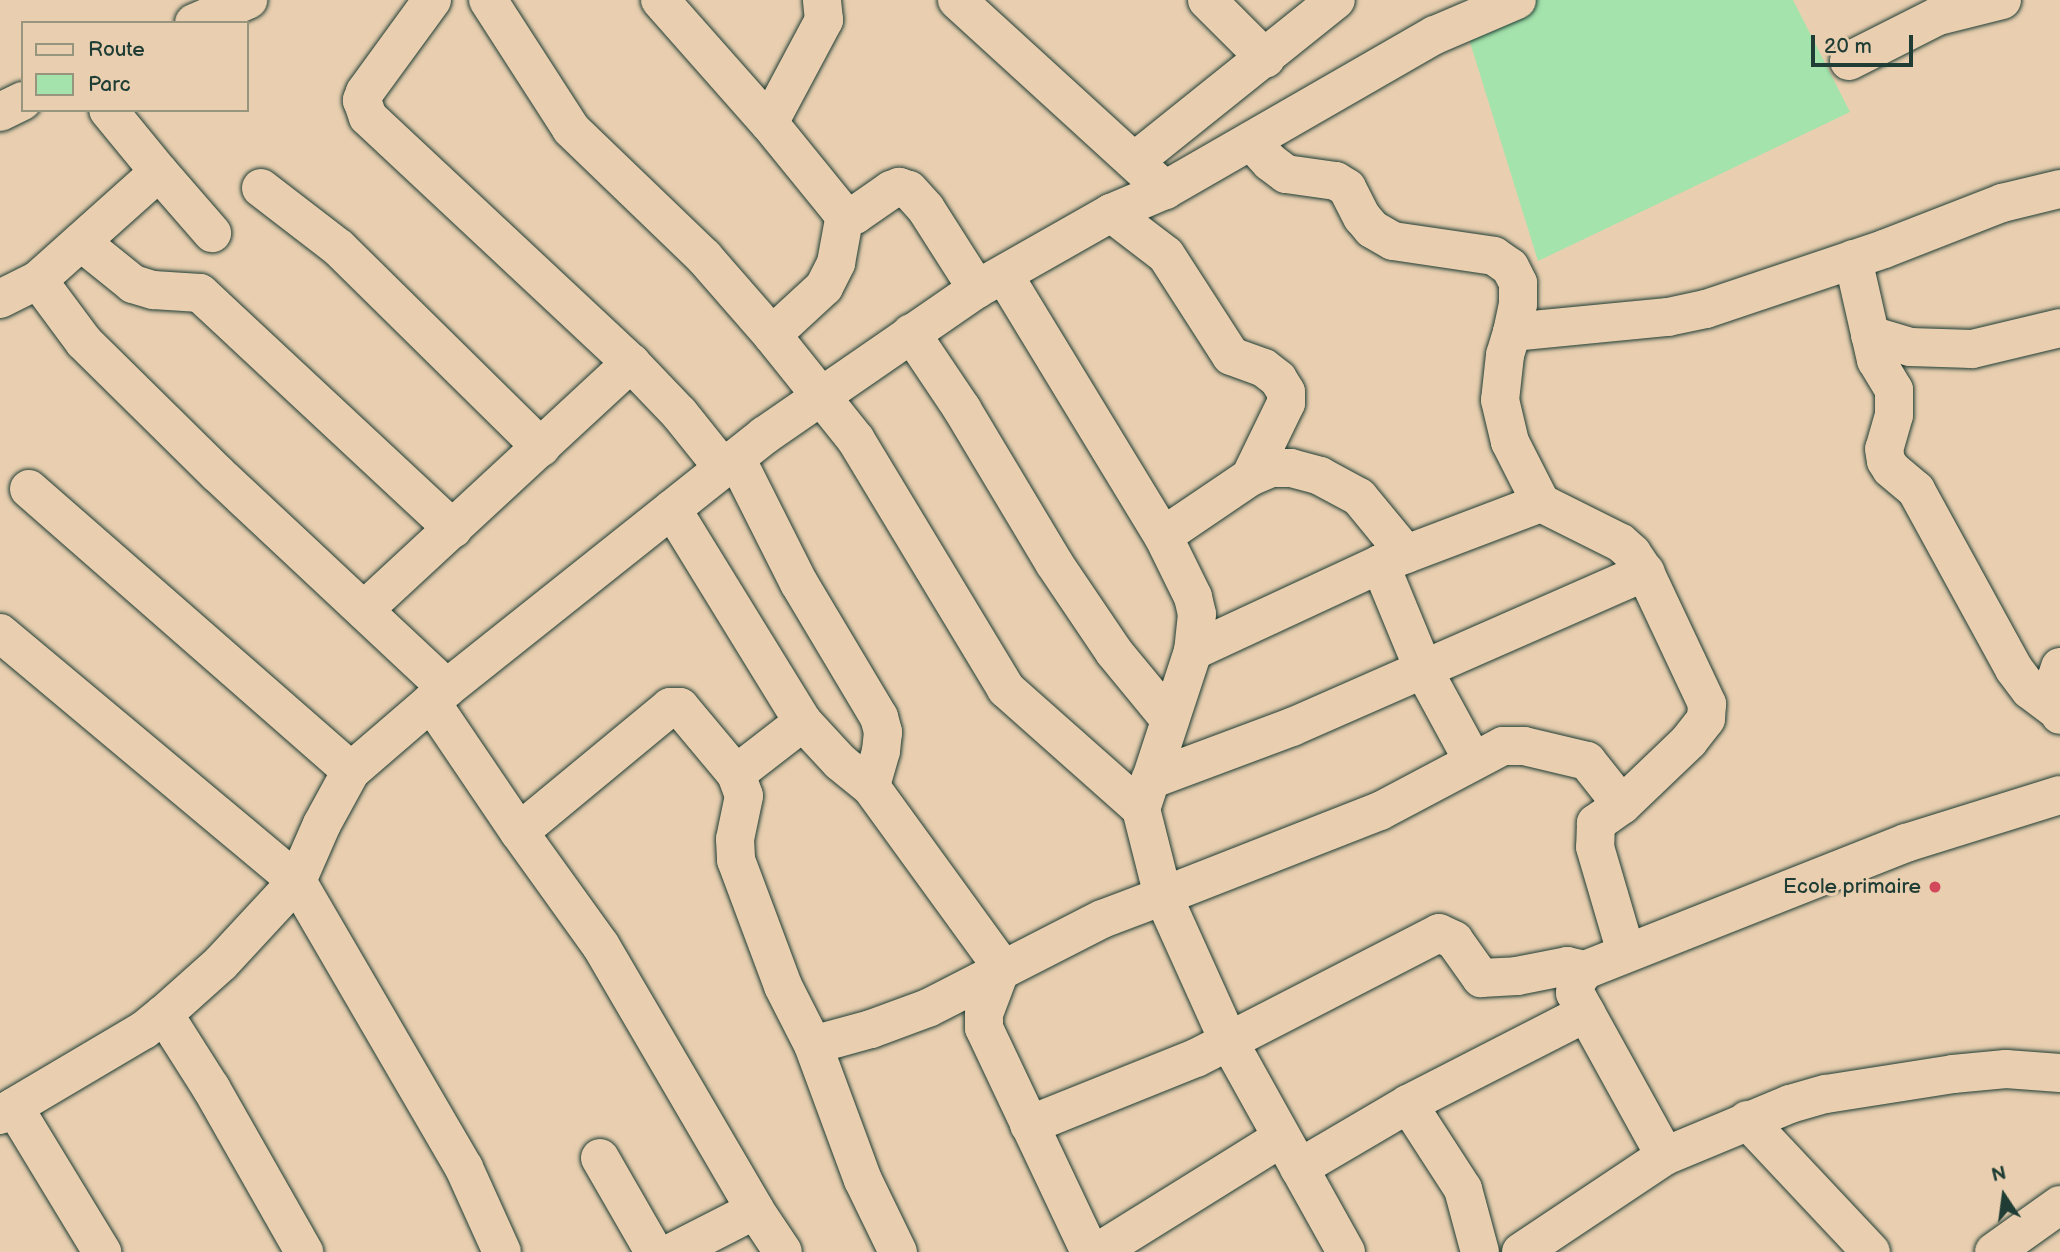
<!DOCTYPE html>
<style>
body{margin:0}
#map{position:relative;width:2060px;height:1252px;overflow:hidden;background:#e9cfb0;font-family:"Balsamiq Sans",sans-serif}
div>[style]{position:absolute}
.green>*{inset:0;background:#a4e3ac}
.roads{filter:drop-shadow(0 0 2px #1f3d34) drop-shadow(0 0 2px #1f3d34)}
.street>*{height:38px;margin:-19px;padding:0 19px;transform-origin:19px;border-radius:19px;background:#e9cfb0}
.dots>*{width:19px;height:19px;translate:-50% -50%;box-sizing:border-box;border:4px solid #e9cfb0;border-radius:50%}
span{translate:-50% -50%;white-space:nowrap;text-align:center;line-height:1.15;-webkit-text-stroke:6px #e9cfb0;paint-order:stroke}
.poi-label{font-size:21px;color:#1f3d34}
.right{translate:-100% -50%;text-align:right}
.legend{position:absolute;left:21px;top:21px;width:228px;height:91px;box-sizing:border-box;background:#e9cfb0;border:2px solid #98957e;margin:0;padding:9px 12px;list-style:none;font-size:21px;color:#1f3d34}
.legend li{display:flex;align-items:center;gap:14px;height:35px}
.legend b{width:35px;border:2px solid #98957e}
.north{position:absolute;left:1969px;top:1161px;width:70px;height:70px;-webkit-text-stroke:5px #e9cfb0;paint-order:stroke;rotate:347deg;font-size:19px;font-weight:700;line-height:28px;text-align:center;color:#1f3d34}
.north::after{content:'';display:block;margin:auto;width:24px;height:32px;background:#1f3d34;clip-path:polygon(50% 0,100% 100%,50% 72%,0 100%)}
.scale{position:absolute;left:1811px;top:35px;width:102px;height:32px;box-sizing:border-box;border:4px solid #1f3d34;border-top:0;padding-left:9px;font-size:21px;line-height:24px;white-space:nowrap;color:#1f3d34;-webkit-text-stroke:5px #e9cfb0;paint-order:stroke}
</style>
<div id="map">
<div class="green">
<i style="clip-path:polygon(1517px 0,1793px 0,1850px 112px,1538px 261px,1464px 23px)"></i>
</div>
<div class="roads">
<div class="street">
<i style="left:432px;top:0;width:114px;rotate:126.1deg"></i>
<i style="left:365px;top:92px;width:9px;rotate:111deg"></i>
<i style="left:362px;top:100px;width:18px;rotate:71deg"></i>
<i style="left:368px;top:117px;width:360px;rotate:43.1deg"></i>
<i style="left:631px;top:363px;width:69px;rotate:46.2deg"></i>
<i style="left:679px;top:413px;width:70px;rotate:51.3deg"></i>
<i style="left:488px;top:0;width:153px;rotate:57.2deg"></i>
<i style="left:571px;top:129px;width:185px;rotate:43.9deg"></i>
<i style="left:704px;top:257px;width:103px;rotate:48.9deg"></i>
<i style="left:772px;top:335px;width:134px;rotate:51.3deg"></i>
<i style="left:856px;top:440px;width:291px;rotate:58.9deg"></i>
<i style="left:1006px;top:689px;width:181px;rotate:41.6deg"></i>
<i style="left:1141px;top:809px;width:90px;rotate:75.8deg"></i>
<i style="left:1163px;top:896px;width:65px;rotate:159.3deg"></i>
<i style="left:1102px;top:919px;width:195px;rotate:152.9deg"></i>
<i style="left:928px;top:1008px;width:61px;rotate:159.8deg"></i>
<i style="left:871px;top:1029px;width:60px;rotate:164.6deg"></i>
<i style="left:660px;top:0;width:164px;rotate:48.5deg"></i>
<i style="left:769px;top:123px;width:111px;rotate:50.9deg"></i>
<i style="left:839px;top:209px;width:8px;rotate:40deg"></i>
<i style="left:845px;top:214px;width:10px;rotate:6deg"></i>
<i style="left:855px;top:215px;width:44px;rotate:-34.8deg"></i>
<i style="left:891px;top:190px;width:9px;rotate:-21deg"></i>
<i style="left:899px;top:187px;width:10px;rotate:17deg"></i>
<i style="left:909px;top:190px;width:25px;rotate:48deg"></i>
<i style="left:926px;top:209px;width:95px;rotate:57.5deg"></i>
<i style="left:957px;top:0;width:282px;rotate:42.4deg"></i>
<i style="left:1207px;top:0;width:83px;rotate:45deg"></i>
<i style="left:194px;top:23px;width:59px;rotate:-23.1deg"></i>
<i style="left:1849px;top:61px;width:100px;rotate:-26.8deg"></i>
<i style="left:1938px;top:16px;width:66px;rotate:-14deg"></i>
<i style="left:0;top:112px;width:25px;rotate:-26deg"></i>
<i style="left:769px;top:123px;width:117px;rotate:-61.9deg"></i>
<i style="left:824px;top:20px;width:20px;rotate:-96deg"></i>
<i style="left:1251px;top:141px;width:28px;rotate:48deg"></i>
<i style="left:1270px;top:162px;width:20px;rotate:37deg"></i>
<i style="left:1286px;top:174px;width:50px;rotate:8deg"></i>
<i style="left:1336px;top:181px;width:13px;rotate:32deg"></i>
<i style="left:1347px;top:188px;width:33px;rotate:63deg"></i>
<i style="left:1362px;top:217px;width:16px;rotate:50deg"></i>
<i style="left:1372px;top:229px;width:24px;rotate:30deg"></i>
<i style="left:1393px;top:241px;width:102px;rotate:8.4deg"></i>
<i style="left:1494px;top:256px;width:19px;rotate:35deg"></i>
<i style="left:1510px;top:267px;width:18px;rotate:63deg"></i>
<i style="left:1518px;top:283px;width:21px;rotate:90deg"></i>
<i style="left:1518px;top:304px;width:29px;rotate:102deg"></i>
<i style="left:1512px;top:332px;width:157px;rotate:-5.5deg"></i>
<i style="left:1668px;top:317px;width:39px;rotate:-12deg"></i>
<i style="left:1706px;top:309px;width:188px;rotate:-18.6deg"></i>
<i style="left:1884px;top:249px;width:127px;rotate:-21.3deg"></i>
<i style="left:2002px;top:203px;width:60px;rotate:-13.6deg"></i>
<i style="left:1136px;top:160px;width:256px;rotate:-38.7deg"></i>
<i style="left:159px;top:172px;width:81px;rotate:49deg"></i>
<i style="left:261px;top:188px;width:98px;rotate:37.6deg"></i>
<i style="left:339px;top:248px;width:284px;rotate:44.6deg"></i>
<i style="left:1111px;top:213px;width:69px;rotate:37.4deg"></i>
<i style="left:1166px;top:255px;width:120px;rotate:57.2deg"></i>
<i style="left:1231px;top:356px;width:35px;rotate:20deg"></i>
<i style="left:1264px;top:368px;width:18px;rotate:38deg"></i>
<i style="left:1278px;top:379px;width:15px;rotate:58deg"></i>
<i style="left:1286px;top:392px;width:11px;rotate:90deg"></i>
<i style="left:1286px;top:403px;width:82px;rotate:115.9deg"></i>
<i style="left:81px;top:242px;width:67px;rotate:38.9deg"></i>
<i style="left:133px;top:284px;width:21px;rotate:17deg"></i>
<i style="left:153px;top:290px;width:47px;rotate:3.7deg"></i>
<i style="left:200px;top:293px;width:346px;rotate:43deg"></i>
<i style="left:1853px;top:259px;width:104px;rotate:77.2deg"></i>
<i style="left:1876px;top:360px;width:35px;rotate:59deg"></i>
<i style="left:1894px;top:390px;width:25px;rotate:90deg"></i>
<i style="left:1894px;top:415px;width:35px;rotate:106deg"></i>
<i style="left:1884px;top:449px;width:12px;rotate:81deg"></i>
<i style="left:1886px;top:461px;width:9px;rotate:58deg"></i>
<i style="left:1891px;top:469px;width:33px;rotate:40deg"></i>
<i style="left:1916px;top:490px;width:204px;rotate:61.3deg"></i>
<i style="left:2014px;top:669px;width:26px;rotate:53deg"></i>
<i style="left:2030px;top:690px;width:35px;rotate:37deg"></i>
<i style="left:1004px;top:275px;width:306px;rotate:58.7deg"></i>
<i style="left:1163px;top:536px;width:68px;rotate:63.8deg"></i>
<i style="left:1193px;top:597px;width:17px;rotate:77deg"></i>
<i style="left:1197px;top:614px;width:37px;rotate:96deg"></i>
<i style="left:1193px;top:651px;width:166px;rotate:108.2deg"></i>
<i style="left:38px;top:280px;width:77px;rotate:53.4deg"></i>
<i style="left:84px;top:342px;width:188px;rotate:44.6deg"></i>
<i style="left:218px;top:474px;width:313px;rotate:43.1deg"></i>
<i style="left:0;top:299px;width:42px;rotate:-26.6deg"></i>
<i style="left:38px;top:280px;width:162px;rotate:-41.8deg"></i>
<i style="left:159px;top:172px;width:80px;rotate:-129.4deg"></i>
<i style="left:1512px;top:332px;width:24px;rotate:107deg"></i>
<i style="left:1505px;top:355px;width:45px;rotate:96.3deg"></i>
<i style="left:1500px;top:400px;width:43px;rotate:76.6deg"></i>
<i style="left:1510px;top:442px;width:68px;rotate:63.1deg"></i>
<i style="left:911px;top:333px;width:92px;rotate:56.1deg"></i>
<i style="left:962px;top:409px;width:179px;rotate:59.1deg"></i>
<i style="left:1054px;top:563px;width:107px;rotate:56deg"></i>
<i style="left:1114px;top:652px;width:88px;rotate:50.5deg"></i>
<i style="left:772px;top:335px;width:71px;rotate:-42.7deg"></i>
<i style="left:824px;top:287px;width:27px;rotate:-63deg"></i>
<i style="left:836px;top:263px;width:50px;rotate:-79.6deg"></i>
<i style="left:1870px;top:335px;width:42px;rotate:16.7deg"></i>
<i style="left:1910px;top:347px;width:62px;rotate:1.8deg"></i>
<i style="left:1972px;top:349px;width:90px;rotate:-13.4deg"></i>
<i style="left:736px;top:458px;width:140px;rotate:63.3deg"></i>
<i style="left:799px;top:583px;width:156px;rotate:59.2deg"></i>
<i style="left:879px;top:717px;width:16px;rotate:75deg"></i>
<i style="left:883px;top:732px;width:19px;rotate:96deg"></i>
<i style="left:881px;top:751px;width:37px;rotate:106deg"></i>
<i style="left:29px;top:489px;width:428px;rotate:41.2deg"></i>
<i style="left:672px;top:509px;width:250px;rotate:58.4deg"></i>
<i style="left:803px;top:722px;width:85px;rotate:142.2deg"></i>
<i style="left:736px;top:774px;width:23px;rotate:70deg"></i>
<i style="left:744px;top:796px;width:44px;rotate:101.8deg"></i>
<i style="left:735px;top:839px;width:21px;rotate:87deg"></i>
<i style="left:736px;top:860px;width:134px;rotate:69.5deg"></i>
<i style="left:783px;top:986px;width:66px;rotate:63deg"></i>
<i style="left:813px;top:1045px;width:144px;rotate:69.7deg"></i>
<i style="left:863px;top:1180px;width:80px;rotate:64.1deg"></i>
<i style="left:1163px;top:536px;width:105px;rotate:-34.1deg"></i>
<i style="left:1250px;top:477px;width:23px;rotate:-23deg"></i>
<i style="left:1271px;top:468px;width:20px"></i>
<i style="left:1291px;top:468px;width:30px;rotate:15deg"></i>
<i style="left:1320px;top:476px;width:44px;rotate:28.3deg"></i>
<i style="left:1359px;top:497px;width:74px;rotate:50.5deg"></i>
<i style="left:1380px;top:564px;width:116px;rotate:67.6deg"></i>
<i style="left:1424px;top:671px;width:102px;rotate:61.4deg"></i>
<i style="left:364px;top:610px;width:364px;rotate:-42.8deg"></i>
<i style="left:0;top:633px;width:387px;rotate:39.9deg"></i>
<i style="left:297px;top:881px;width:332px;rotate:59.8deg"></i>
<i style="left:464px;top:1168px;width:92px;rotate:65.7deg"></i>
<i style="left:1193px;top:651px;width:206px;rotate:-24.9deg"></i>
<i style="left:1380px;top:564px;width:172px;rotate:-20.8deg"></i>
<i style="left:1541px;top:503px;width:89px;rotate:26.6deg"></i>
<i style="left:1621px;top:543px;width:15px;rotate:42deg"></i>
<i style="left:1632px;top:553px;width:23px;rotate:56deg"></i>
<i style="left:1645px;top:572px;width:146px;rotate:64.8deg"></i>
<i style="left:1707px;top:704px;width:15px;rotate:94deg"></i>
<i style="left:1706px;top:719px;width:28px;rotate:128deg"></i>
<i style="left:1689px;top:741px;width:93px;rotate:136.3deg"></i>
<i style="left:1622px;top:805px;width:32px;rotate:145deg"></i>
<i style="left:1596px;top:823px;width:24px;rotate:92deg"></i>
<i style="left:1595px;top:847px;width:109px;rotate:73.6deg"></i>
<i style="left:2060px;top:667px;width:13px;rotate:108deg"></i>
<i style="left:2056px;top:679px;width:36px;rotate:84deg"></i>
<i style="left:431px;top:702px;width:157px;rotate:55.9deg"></i>
<i style="left:519px;top:832px;width:140px;rotate:54.3deg"></i>
<i style="left:601px;top:946px;width:306px;rotate:59.7deg"></i>
<i style="left:755px;top:1210px;width:50px;rotate:56.3deg"></i>
<i style="left:803px;top:722px;width:54px;rotate:47.2deg"></i>
<i style="left:840px;top:762px;width:40px;rotate:39deg"></i>
<i style="left:871px;top:787px;width:213px;rotate:54deg"></i>
<i style="left:996px;top:959px;width:15px;rotate:79deg"></i>
<i style="left:999px;top:974px;width:43px;rotate:110.6deg"></i>
<i style="left:984px;top:1014px;width:14px;rotate:90deg"></i>
<i style="left:984px;top:1028px;width:248px;rotate:64.7deg"></i>
<i style="left:1150px;top:780px;width:152px;rotate:-20.5deg"></i>
<i style="left:1292px;top:727px;width:386px;rotate:-23.7deg"></i>
<i style="left:519px;top:832px;width:196px;rotate:-39.6deg"></i>
<i style="left:670px;top:707px;width:10px"></i>
<i style="left:680px;top:707px;width:87px;rotate:50.1deg"></i>
<i style="left:164px;top:1014px;width:88px;rotate:57.6deg"></i>
<i style="left:211px;top:1088px;width:189px;rotate:60.4deg"></i>
<i style="left:1408px;top:1104px;width:101px;rotate:57.1deg"></i>
<i style="left:1463px;top:1189px;width:65px;rotate:74.9deg"></i>
<i style="left:14px;top:1107px;width:170px;rotate:58.7deg"></i>
<i style="left:0;top:1115px;width:167px;rotate:-30.6deg"></i>
<i style="left:144px;top:1030px;width:26px;rotate:-39deg"></i>
<i style="left:164px;top:1014px;width:76px;rotate:-41.8deg"></i>
<i style="left:221px;top:963px;width:112px;rotate:-47.2deg"></i>
<i style="left:297px;top:881px;width:62px;rotate:-66.3deg"></i>
<i style="left:322px;top:824px;width:60px;rotate:-61.3deg"></i>
<i style="left:351px;top:771px;width:127px;rotate:-40.8deg"></i>
<i style="left:447px;top:688px;width:406px;rotate:-38.5deg"></i>
<i style="left:765px;top:435px;width:257px;rotate:-34.6deg"></i>
<i style="left:977px;top:289px;width:154px;rotate:-29.6deg"></i>
<i style="left:1111px;top:213px;width:59px;rotate:-23.1deg"></i>
<i style="left:1165px;top:190px;width:311px;rotate:-29.9deg"></i>
<i style="left:1435px;top:35px;width:89px;rotate:-23.1deg"></i>
<i style="left:1747px;top:1120px;width:181px;rotate:46.8deg"></i>
<i style="left:1029px;top:1125px;width:180px;rotate:-21.9deg"></i>
<i style="left:1196px;top:1058px;width:273px;rotate:-27.2deg"></i>
<i style="left:1439px;top:933px;width:17px;rotate:25deg"></i>
<i style="left:1454px;top:940px;width:47px;rotate:54.6deg"></i>
<i style="left:1481px;top:978px;width:36px;rotate:-3deg"></i>
<i style="left:1517px;top:976px;width:51px;rotate:-11.3deg"></i>
<i style="left:1567px;top:966px;width:18px;rotate:13deg"></i>
<i style="left:1665px;top:1156px;width:186px;rotate:-118.9deg"></i>
<i style="left:1575px;top:993px;width:11px;rotate:-85deg"></i>
<i style="left:1576px;top:982px;width:15px;rotate:-53deg"></i>
<i style="left:1585px;top:970px;width:345px;rotate:-21.6deg"></i>
<i style="left:1906px;top:843px;width:161px;rotate:-17.3deg"></i>
<i style="left:600px;top:1158px;width:108px;rotate:60.1deg"></i>
<i style="left:1299px;top:1168px;width:126px;rotate:-30.4deg"></i>
<i style="left:1408px;top:1104px;width:200px;rotate:-27.1deg"></i>
<i style="left:673px;top:1252px;width:92px;rotate:-27.1deg"></i>
<i style="left:1098px;top:1252px;width:216px;rotate:-31.9deg"></i>
<i style="left:1346px;top:1252px;width:240px;rotate:-119.1deg"></i>
<i style="left:1229px;top:1042px;width:160px;rotate:-114.3deg"></i>
<i style="left:1163px;top:896px;width:233px;rotate:-21.4deg"></i>
<i style="left:1380px;top:811px;width:139px;rotate:-27.9deg"></i>
<i style="left:1503px;top:746px;width:21px"></i>
<i style="left:1524px;top:746px;width:65px;rotate:13.4deg"></i>
<i style="left:1587px;top:761px;width:56px;rotate:51.5deg"></i>
<i style="left:1521px;top:1252px;width:173px;rotate:-33.7deg"></i>
<i style="left:1665px;top:1156px;width:135px;rotate:-22.6deg"></i>
<i style="left:1790px;top:1104px;width:37px;rotate:-16deg"></i>
<i style="left:1826px;top:1094px;width:129px;rotate:-8.9deg"></i>
<i style="left:1953px;top:1074px;width:53px;rotate:-5.4deg"></i>
<i style="left:2006px;top:1069px;width:54px;rotate:4.2deg"></i>
<i style="left:1994px;top:1252px;width:81px;rotate:-35.5deg"></i>
</div>
</div>
<div class="dots">
<i style="left:1935px;top:887px;background:#d1495b"></i>
</div>
<div class="poi-label">
<span class="right" style="left:1921px;top:887px">Ecole primaire</span>
</div>
<ul class="legend">
<li><b style="height:9px;background:#e9cfb0"></b>Route</li>
<li><b style="height:19px;background:#a4e3ac"></b>Parc</li>
</ul>
<div class="north">N</div>
<div class="scale">20 m</div>
</div>
